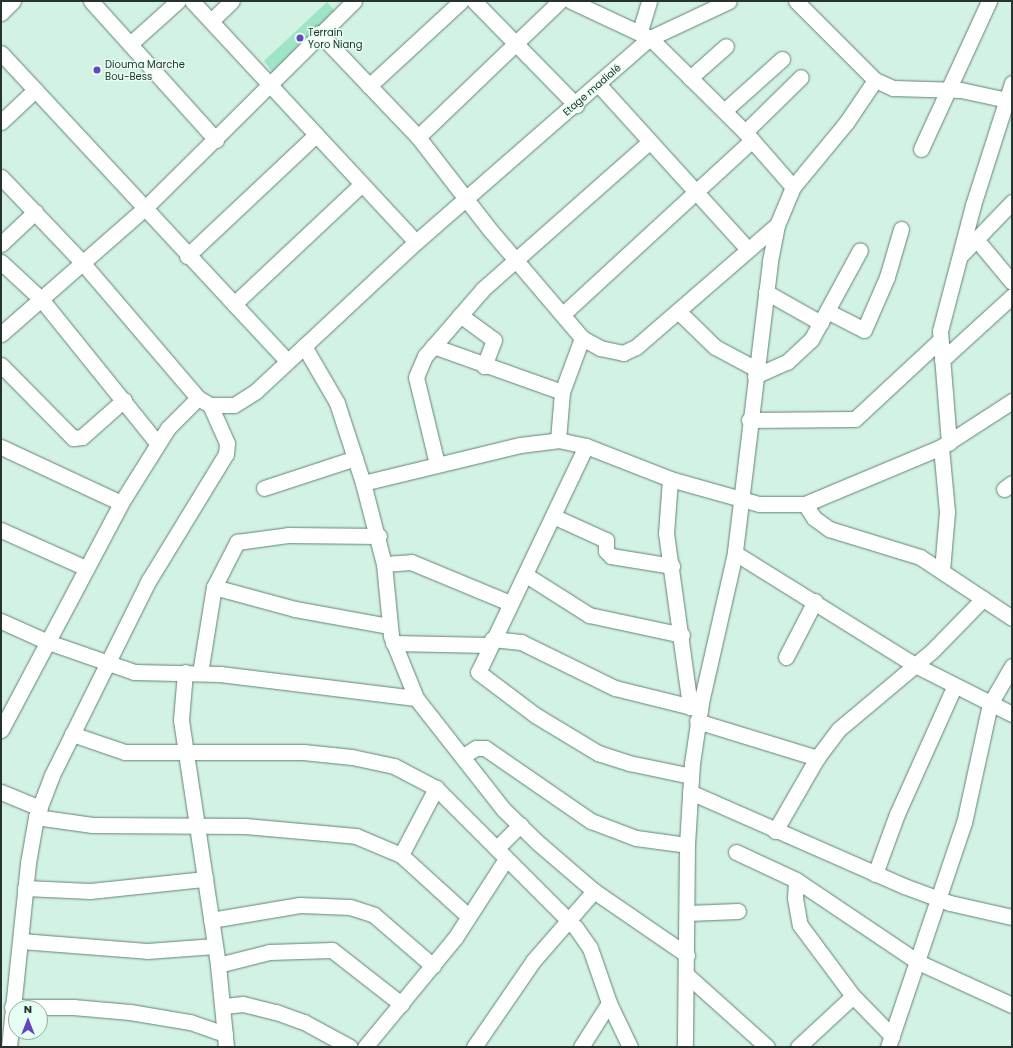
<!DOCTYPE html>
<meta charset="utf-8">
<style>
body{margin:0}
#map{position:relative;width:1013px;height:1048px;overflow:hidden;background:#d2f2e3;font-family:Poppins,sans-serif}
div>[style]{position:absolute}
.green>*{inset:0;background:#9fe4c7}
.roads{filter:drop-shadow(0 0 1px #648275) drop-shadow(0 0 1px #648275)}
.minor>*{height:15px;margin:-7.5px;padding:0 7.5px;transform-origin:7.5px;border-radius:7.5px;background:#fff}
.dots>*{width:11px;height:11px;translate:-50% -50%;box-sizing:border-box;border:2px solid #e4fef2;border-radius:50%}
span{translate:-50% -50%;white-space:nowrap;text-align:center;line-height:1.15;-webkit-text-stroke:3px #e4fef2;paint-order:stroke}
.poi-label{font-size:10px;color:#27332e}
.left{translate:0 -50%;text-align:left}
.street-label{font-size:10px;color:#27332e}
.frame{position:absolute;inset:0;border:2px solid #27332e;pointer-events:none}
.north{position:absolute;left:8px;top:1000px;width:40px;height:40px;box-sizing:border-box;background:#e4fef2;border:1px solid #98ada4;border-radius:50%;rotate:0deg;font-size:11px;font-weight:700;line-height:16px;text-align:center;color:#27332e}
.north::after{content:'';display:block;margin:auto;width:14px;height:18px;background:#6645be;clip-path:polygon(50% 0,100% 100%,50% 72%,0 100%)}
</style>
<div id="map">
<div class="green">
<i style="clip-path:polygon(327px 2px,339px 15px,273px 73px,264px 61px)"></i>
</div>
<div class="roads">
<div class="minor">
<i style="left:91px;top:1px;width:187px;rotate:48deg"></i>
<i style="left:192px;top:1px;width:329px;rotate:47.1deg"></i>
<i style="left:474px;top:1px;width:146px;rotate:45.6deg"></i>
<i style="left:571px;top:1px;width:87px;rotate:25.1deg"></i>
<i style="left:650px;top:38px;width:134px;rotate:44.7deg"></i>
<i style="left:745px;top:132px;width:73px;rotate:48.9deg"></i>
<i style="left:793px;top:187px;width:41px;rotate:112.8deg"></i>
<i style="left:777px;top:225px;width:38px;rotate:101deg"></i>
<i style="left:770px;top:262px;width:293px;rotate:96.9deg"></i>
<i style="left:735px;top:553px;width:154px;rotate:102.8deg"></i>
<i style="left:701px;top:703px;width:61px;rotate:98.5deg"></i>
<i style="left:692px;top:763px;width:82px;rotate:93.5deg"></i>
<i style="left:687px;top:845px;width:202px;rotate:90.6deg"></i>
<i style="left:796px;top:1px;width:112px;rotate:45deg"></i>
<i style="left:875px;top:80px;width:20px;rotate:24deg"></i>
<i style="left:893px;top:88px;width:68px;rotate:1.7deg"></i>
<i style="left:961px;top:90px;width:52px;rotate:12.2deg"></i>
<i style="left:1px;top:13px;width:17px;rotate:-45deg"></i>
<i style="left:211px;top:21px;width:29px;rotate:-44deg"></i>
<i style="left:640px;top:31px;width:31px;rotate:-73deg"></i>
<i style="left:319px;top:33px;width:144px;rotate:46.4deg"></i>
<i style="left:418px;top:137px;width:119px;rotate:52.2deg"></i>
<i style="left:491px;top:231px;width:140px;rotate:49.6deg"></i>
<i style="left:582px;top:338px;width:21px;rotate:29deg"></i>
<i style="left:600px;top:348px;width:24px;rotate:12deg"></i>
<i style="left:623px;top:353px;width:14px;rotate:-25deg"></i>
<i style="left:636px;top:347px;width:186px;rotate:-40.9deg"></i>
<i style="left:130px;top:44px;width:64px;rotate:-41.9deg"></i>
<i style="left:1px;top:53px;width:420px;rotate:47.1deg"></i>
<i style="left:690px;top:78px;width:48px;rotate:-41.6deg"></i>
<i style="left:599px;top:85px;width:220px;rotate:47.8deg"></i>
<i style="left:369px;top:86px;width:125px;rotate:-42.7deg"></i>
<i style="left:724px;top:111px;width:78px;rotate:-41.9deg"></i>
<i style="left:1px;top:122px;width:47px;rotate:-43.3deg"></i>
<i style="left:745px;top:132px;width:78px;rotate:-44.5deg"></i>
<i style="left:418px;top:137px;width:197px;rotate:-43.8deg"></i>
<i style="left:921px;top:149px;width:163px;rotate:-65.3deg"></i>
<i style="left:1px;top:177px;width:116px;rotate:46.4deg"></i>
<i style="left:81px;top:261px;width:180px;rotate:49.5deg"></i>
<i style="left:198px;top:398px;width:14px;rotate:30deg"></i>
<i style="left:210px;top:405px;width:24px"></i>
<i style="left:234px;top:405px;width:26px;rotate:-32deg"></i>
<i style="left:256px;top:391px;width:219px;rotate:-43deg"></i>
<i style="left:416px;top:242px;width:310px;rotate:-41.1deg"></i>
<i style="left:650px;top:38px;width:87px;rotate:-25.1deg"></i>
<i style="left:793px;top:187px;width:83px;rotate:-50.4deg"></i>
<i style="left:846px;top:123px;width:52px;rotate:-56deg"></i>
<i style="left:976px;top:239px;width:56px;rotate:50.1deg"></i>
<i style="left:1px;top:244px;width:47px;rotate:-43.3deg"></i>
<i style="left:962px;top:254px;width:72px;rotate:-46.1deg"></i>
<i style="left:187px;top:256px;width:177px;rotate:-43.2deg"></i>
<i style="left:1px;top:262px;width:54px;rotate:42.8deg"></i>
<i style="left:41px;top:299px;width:185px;rotate:51.1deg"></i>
<i style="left:766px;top:292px;width:63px;rotate:29.4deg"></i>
<i style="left:234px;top:304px;width:175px;rotate:-43.2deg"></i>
<i style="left:678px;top:311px;width:52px;rotate:44.2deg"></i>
<i style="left:715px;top:347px;width:47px;rotate:28.2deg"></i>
<i style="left:829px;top:312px;width:39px;rotate:27deg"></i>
<i style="left:864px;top:330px;width:58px;rotate:-66.5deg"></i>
<i style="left:887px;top:277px;width:50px;rotate:-73.7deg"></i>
<i style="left:563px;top:314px;width:257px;rotate:-42.6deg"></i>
<i style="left:460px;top:315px;width:42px;rotate:36.3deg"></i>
<i style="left:494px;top:340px;width:28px;rotate:111deg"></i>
<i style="left:1px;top:334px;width:191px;rotate:-41.2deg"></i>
<i style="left:145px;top:208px;width:294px;rotate:-44.7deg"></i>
<i style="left:304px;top:346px;width:66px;rotate:59.9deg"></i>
<i style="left:337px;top:403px;width:84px;rotate:72deg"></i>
<i style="left:363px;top:483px;width:84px;rotate:75.5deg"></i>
<i style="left:384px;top:564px;width:72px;rotate:84.4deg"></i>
<i style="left:391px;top:636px;width:67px;rotate:68deg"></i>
<i style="left:416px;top:698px;width:141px;rotate:51.9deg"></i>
<i style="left:503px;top:809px;width:47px;rotate:44.1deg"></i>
<i style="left:537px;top:842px;width:75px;rotate:40.7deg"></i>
<i style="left:594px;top:891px;width:113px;rotate:34.5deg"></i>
<i style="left:433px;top:346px;width:137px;rotate:19.6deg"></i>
<i style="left:942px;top:360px;width:95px;rotate:-42.4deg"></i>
<i style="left:1px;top:365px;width:103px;rotate:45.4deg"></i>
<i style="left:73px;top:438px;width:9px;rotate:-6deg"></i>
<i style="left:82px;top:437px;width:56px;rotate:-41.4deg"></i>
<i style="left:755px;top:376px;width:35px;rotate:-24deg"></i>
<i style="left:787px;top:362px;width:33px;rotate:-43deg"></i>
<i style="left:811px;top:340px;width:102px;rotate:-61.4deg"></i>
<i style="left:749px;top:420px;width:106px;rotate:-0.5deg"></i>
<i style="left:855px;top:419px;width:115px;rotate:-42.9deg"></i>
<i style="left:558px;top:440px;width:48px;rotate:-85.2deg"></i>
<i style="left:562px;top:392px;width:58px;rotate:-69.7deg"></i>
<i style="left:949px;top:443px;width:112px;rotate:-94.6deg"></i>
<i style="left:940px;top:331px;width:130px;rotate:-75.3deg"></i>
<i style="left:973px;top:205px;width:128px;rotate:-72.3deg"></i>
<i style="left:586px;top:446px;width:250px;rotate:115.5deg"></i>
<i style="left:478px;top:672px;width:71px;rotate:37deg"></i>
<i style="left:535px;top:715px;width:74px;rotate:31.1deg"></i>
<i style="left:598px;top:753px;width:33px;rotate:18deg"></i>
<i style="left:629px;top:763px;width:63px;rotate:11.8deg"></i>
<i style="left:1px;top:447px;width:132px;rotate:25deg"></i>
<i style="left:941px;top:447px;width:65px;rotate:84.7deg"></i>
<i style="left:947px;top:512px;width:58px;rotate:94.9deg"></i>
<i style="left:437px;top:464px;width:89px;rotate:-103.6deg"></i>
<i style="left:416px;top:377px;width:23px;rotate:-67deg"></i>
<i style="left:425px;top:356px;width:89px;rotate:-49.1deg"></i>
<i style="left:483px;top:289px;width:220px;rotate:-41.5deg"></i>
<i style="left:670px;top:479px;width:92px;rotate:15.7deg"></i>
<i style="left:759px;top:504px;width:46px"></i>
<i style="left:805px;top:504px;width:147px;rotate:-22.7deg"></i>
<i style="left:941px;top:447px;width:85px;rotate:-32.9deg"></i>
<i style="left:363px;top:483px;width:162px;rotate:-13.6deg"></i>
<i style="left:520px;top:445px;width:38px;rotate:-7deg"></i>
<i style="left:558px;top:440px;width:29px;rotate:12deg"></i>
<i style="left:586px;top:446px;width:90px;rotate:21.4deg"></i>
<i style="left:670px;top:479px;width:54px;rotate:94.2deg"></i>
<i style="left:666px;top:533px;width:176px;rotate:82.1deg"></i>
<i style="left:264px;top:488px;width:96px;rotate:-18.2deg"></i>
<i style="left:1004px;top:489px;width:10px;rotate:-37deg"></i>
<i style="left:805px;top:504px;width:17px;rotate:57deg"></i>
<i style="left:814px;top:518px;width:19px;rotate:36deg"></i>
<i style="left:829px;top:529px;width:95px;rotate:17.1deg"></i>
<i style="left:920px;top:557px;width:110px;rotate:33.5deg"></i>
<i style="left:555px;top:517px;width:56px;rotate:24.3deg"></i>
<i style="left:606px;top:540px;width:11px;rotate:90deg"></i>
<i style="left:606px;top:551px;width:7px;rotate:45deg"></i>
<i style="left:611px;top:556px;width:62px;rotate:9.3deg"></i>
<i style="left:1px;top:530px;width:93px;rotate:24.1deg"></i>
<i style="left:735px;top:553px;width:212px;rotate:31.9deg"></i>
<i style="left:915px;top:665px;width:109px;rotate:26.8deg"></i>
<i style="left:384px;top:564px;width:27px;rotate:-4deg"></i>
<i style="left:411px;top:562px;width:107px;rotate:22.5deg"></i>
<i style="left:526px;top:575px;width:75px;rotate:32.4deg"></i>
<i style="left:589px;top:615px;width:95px;rotate:12.1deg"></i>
<i style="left:214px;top:587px;width:84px;rotate:15.2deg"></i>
<i style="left:295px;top:609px;width:96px;rotate:10.3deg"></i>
<i style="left:1px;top:621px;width:51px;rotate:24.1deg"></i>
<i style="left:48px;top:642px;width:91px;rotate:19.2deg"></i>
<i style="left:134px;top:672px;width:86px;rotate:1.3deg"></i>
<i style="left:220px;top:674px;width:197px;rotate:7deg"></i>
<i style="left:492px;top:639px;width:29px;rotate:6deg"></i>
<i style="left:521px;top:642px;width:105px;rotate:26.1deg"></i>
<i style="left:615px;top:688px;width:88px;rotate:13.9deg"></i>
<i style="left:393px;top:643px;width:96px;rotate:1.2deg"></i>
<i style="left:786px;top:657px;width:63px;rotate:-62.6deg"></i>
<i style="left:185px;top:672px;width:48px;rotate:94.8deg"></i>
<i style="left:181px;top:720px;width:248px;rotate:81.4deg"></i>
<i style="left:218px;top:965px;width:82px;rotate:84.4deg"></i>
<i style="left:200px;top:673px;width:87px;rotate:-80.8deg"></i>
<i style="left:214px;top:587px;width:51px;rotate:-62.9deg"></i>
<i style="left:237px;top:542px;width:51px;rotate:-7.8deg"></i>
<i style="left:288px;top:535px;width:91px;rotate:0.6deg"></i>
<i style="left:697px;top:721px;width:126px;rotate:17.1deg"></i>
<i style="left:1px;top:730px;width:257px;rotate:-62.1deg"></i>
<i style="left:121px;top:503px;width:89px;rotate:-57.9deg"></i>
<i style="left:168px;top:428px;width:42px;rotate:-45deg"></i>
<i style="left:72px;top:734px;width:56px;rotate:18.8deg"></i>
<i style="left:125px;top:752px;width:178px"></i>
<i style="left:303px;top:752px;width:49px;rotate:5.8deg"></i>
<i style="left:352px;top:757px;width:43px;rotate:12.1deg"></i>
<i style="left:394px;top:766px;width:47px;rotate:27.6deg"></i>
<i style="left:436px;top:788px;width:198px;rotate:45deg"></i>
<i style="left:576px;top:928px;width:24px;rotate:55deg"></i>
<i style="left:590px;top:948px;width:58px;rotate:70.9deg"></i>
<i style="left:609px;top:1003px;width:52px;rotate:122.5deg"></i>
<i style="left:463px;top:756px;width:15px;rotate:-32deg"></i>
<i style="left:476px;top:748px;width:9px"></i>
<i style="left:485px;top:748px;width:129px;rotate:34.6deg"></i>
<i style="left:591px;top:821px;width:48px;rotate:20.7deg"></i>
<i style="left:636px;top:838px;width:51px;rotate:7.8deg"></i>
<i style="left:1px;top:792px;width:42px;rotate:22.3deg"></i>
<i style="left:690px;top:792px;width:234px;rotate:23.7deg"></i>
<i style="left:904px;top:886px;width:49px;rotate:20.3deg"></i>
<i style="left:950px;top:903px;width:64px;rotate:12.7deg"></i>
<i style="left:36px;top:817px;width:57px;rotate:8.1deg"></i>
<i style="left:92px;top:825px;width:153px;rotate:0.4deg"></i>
<i style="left:245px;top:826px;width:111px;rotate:5.1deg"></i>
<i style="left:356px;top:836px;width:49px;rotate:22.9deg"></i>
<i style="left:401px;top:855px;width:89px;rotate:42.3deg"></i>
<i style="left:775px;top:831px;width:84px;rotate:-60.1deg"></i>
<i style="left:817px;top:758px;width:36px;rotate:-53deg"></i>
<i style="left:839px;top:729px;width:121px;rotate:-40deg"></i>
<i style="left:932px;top:651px;width:73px;rotate:-45.6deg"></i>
<i style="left:497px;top:848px;width:33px;rotate:-45deg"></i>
<i style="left:736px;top:852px;width:66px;rotate:25deg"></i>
<i style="left:796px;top:880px;width:147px;rotate:33.9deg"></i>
<i style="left:918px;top:962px;width:103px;rotate:24.6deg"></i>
<i style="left:401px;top:855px;width:76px;rotate:-62.4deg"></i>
<i style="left:875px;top:874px;width:64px;rotate:-69.9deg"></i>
<i style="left:897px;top:814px;width:139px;rotate:-65.8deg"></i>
<i style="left:796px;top:880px;width:18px;rotate:93deg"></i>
<i style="left:795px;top:898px;width:27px;rotate:80deg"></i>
<i style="left:800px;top:925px;width:89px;rotate:53.3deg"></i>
<i style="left:853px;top:996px;width:56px;rotate:45.7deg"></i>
<i style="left:25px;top:888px;width:65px;rotate:2.6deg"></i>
<i style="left:90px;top:891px;width:116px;rotate:-6deg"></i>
<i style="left:688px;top:913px;width:50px;rotate:-2.3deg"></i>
<i style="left:211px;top:920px;width:90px;rotate:-9.6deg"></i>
<i style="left:300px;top:905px;width:50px;rotate:2.3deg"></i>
<i style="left:350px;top:907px;width:25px;rotate:18deg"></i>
<i style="left:374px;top:915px;width:78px;rotate:40.8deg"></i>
<i style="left:21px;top:941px;width:126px;rotate:4.5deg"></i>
<i style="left:147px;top:951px;width:68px;rotate:-4.2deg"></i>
<i style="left:218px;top:965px;width:53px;rotate:-14.3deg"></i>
<i style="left:269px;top:952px;width:63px;rotate:-1.8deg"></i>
<i style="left:332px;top:950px;width:88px;rotate:38deg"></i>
<i style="left:688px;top:976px;width:106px;rotate:41.9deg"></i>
<i style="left:609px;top:1003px;width:49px;rotate:64.5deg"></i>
<i style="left:224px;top:1006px;width:19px;rotate:-6deg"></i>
<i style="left:243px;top:1004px;width:34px;rotate:14deg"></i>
<i style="left:276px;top:1012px;width:30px;rotate:20deg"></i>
<i style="left:304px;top:1022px;width:52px;rotate:28.5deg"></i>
<i style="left:12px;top:1007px;width:61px"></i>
<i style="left:73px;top:1007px;width:57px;rotate:5deg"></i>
<i style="left:130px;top:1012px;width:61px;rotate:9.5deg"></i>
<i style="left:190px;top:1022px;width:37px;rotate:19deg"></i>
<i style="left:9px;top:1047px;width:185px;rotate:-84.1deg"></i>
<i style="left:28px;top:863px;width:47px;rotate:-80.1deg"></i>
<i style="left:36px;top:817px;width:45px;rotate:-69.1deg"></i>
<i style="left:52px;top:775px;width:218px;rotate:-63.6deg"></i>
<i style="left:149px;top:580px;width:148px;rotate:-58.6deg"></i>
<i style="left:226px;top:454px;width:11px;rotate:-85deg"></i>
<i style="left:227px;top:443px;width:42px;rotate:-114.1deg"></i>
<i style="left:365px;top:1047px;width:141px;rotate:-50.5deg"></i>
<i style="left:455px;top:938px;width:94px;rotate:-57.2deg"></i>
<i style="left:474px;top:1047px;width:104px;rotate:-55.5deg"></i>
<i style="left:533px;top:961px;width:93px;rotate:-48.9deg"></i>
<i style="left:798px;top:1047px;width:75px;rotate:-42.8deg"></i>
<i style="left:888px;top:1047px;width:237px;rotate:-71.3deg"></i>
<i style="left:964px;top:823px;width:122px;rotate:-77.7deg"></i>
<i style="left:990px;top:704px;width:44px;rotate:-59.9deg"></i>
</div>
</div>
<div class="dots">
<i style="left:300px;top:38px;background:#6645be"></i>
<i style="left:97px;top:70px;background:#6645be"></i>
</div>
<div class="poi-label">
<span class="left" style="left:308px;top:38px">Terrain<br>Yoro Niang</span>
<span class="left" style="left:105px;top:70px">Diouma Marche<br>Bou-Bess</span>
</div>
<div class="street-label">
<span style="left:592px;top:90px;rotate:-41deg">Etage madialé</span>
</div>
<div class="frame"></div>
<div class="north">N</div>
</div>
